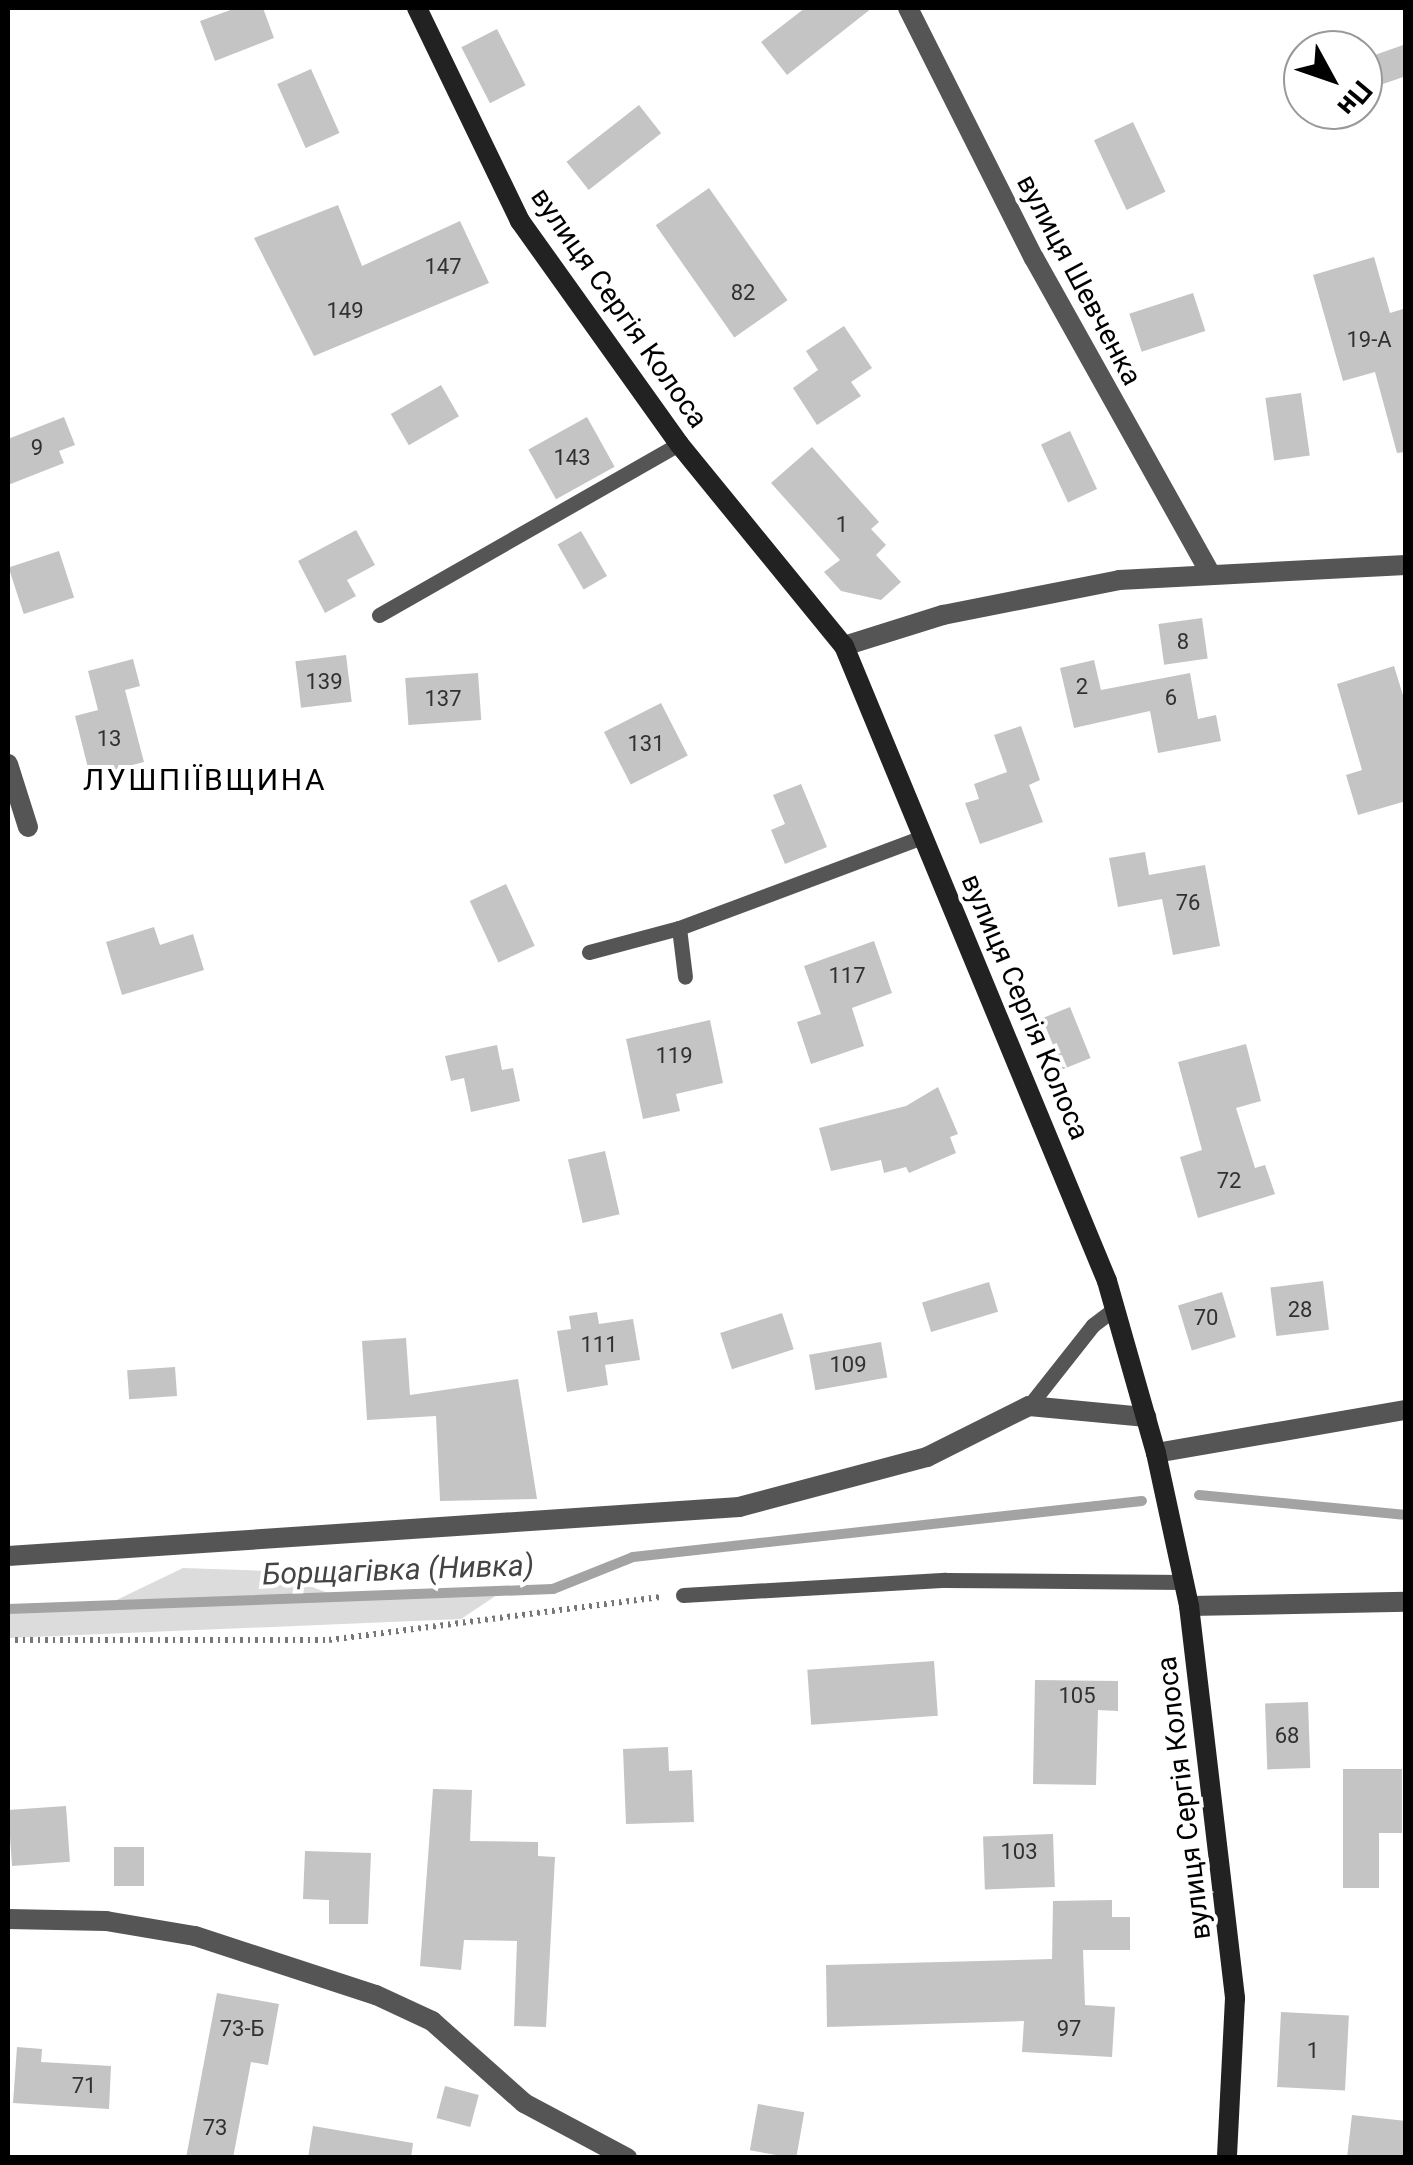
<!DOCTYPE html>
<meta charset="utf-8">
<style>
body{margin:0}
#map{position:relative;width:1413px;height:2165px;overflow:hidden;background:#fff;font-family:Roboto,sans-serif}
div>[style]{position:absolute}
.green>*{inset:0;background:#dcdcdc}
.stream>*{height:10px;margin:-5px;padding:0 5px;transform-origin:5px;border-radius:5px;background:#a3a3a3}
.building>*{inset:0;background:#c4c4c4;transform-origin:0 0}
.path>*{height:6px;margin-top:-3px;transform-origin:0;background:repeating-linear-gradient(90deg,#777 0 2.5px,transparent 0 7.5px)}
.lane>*{height:15px;margin:-7.5px;padding:0 7.5px;transform-origin:7.5px;border-radius:7.5px;background:#555}
.street>*{height:20px;margin:-10px;padding:0 10px;transform-origin:10px;border-radius:10px;background:#555}
.secondary>*{height:20px;margin:-10px;padding:0 10px;transform-origin:10px;border-radius:10px;background:#222}
span{translate:-50% -50%;white-space:nowrap;text-align:center;line-height:1.15;-webkit-text-stroke:8px #fff;paint-order:stroke}
.number-label{font-size:22px;color:#313131}
.number-label span{-webkit-text-stroke-width:0}
.street-label{font-size:28px;color:#000}
.neighbourhood-label{font-size:30px;color:#000;letter-spacing:2.5px}
.water-label{font-size:30px;color:#444;font-style:italic}
.frame{position:absolute;inset:0;border:10px solid #000;pointer-events:none}
.north{position:absolute;left:1283px;top:30px;width:100px;height:100px;box-sizing:border-box;background:#fff;border:2px solid #999;border-radius:50%;rotate:130deg;font-size:28px;font-weight:700;line-height:40px;text-align:center;color:#000}
.north::after{content:'';display:block;margin:auto;width:35px;height:45px;background:#000;clip-path:polygon(50% 0,100% 100%,50% 72%,0 100%)}
</style>
<div id="map">
<div class="green">
<i style="clip-path:polygon(183px 1568px,269px 1571px,339px 1597px,503px 1591px,461px 1619px,8px 1638px,8px 1609px,104px 1606px)"></i>
</div>
<div class="stream">
<i style="left:1199px;top:1495px;width:208px;rotate:5.5deg"></i>
<i style="left:8px;top:1609px;width:545px;rotate:-2.1deg"></i>
<i style="left:553px;top:1589px;width:86px;rotate:-21.8deg"></i>
<i style="left:633px;top:1557px;width:512px;rotate:-6.28deg"></i>
</div>
<div class="building">
<i style="clip-path:polygon(236px 8px,263px 8px,274px 38px,215px 61px,200px 21px)"></i>
<i style="clip-path:polygon(805px 8px,872px 8px,787px 75px,761px 42px)"></i>
<i style="left:497px;top:29px;width:63px;height:40px;rotate:63deg"></i>
<i style="clip-path:polygon(1406px 44px,1406px 76px,1383px 84px,1372px 56px)"></i>
<i style="left:311px;top:69px;width:70px;height:37px;rotate:66deg"></i>
<i style="left:639px;top:105px;width:36px;height:92px;rotate:52deg"></i>
<i style="left:1133px;top:122px;width:77px;height:43px;rotate:65deg"></i>
<i style="left:709px;top:188px;width:137px;height:65px;rotate:55deg"></i>
<i style="clip-path:polygon(338px 205px,362px 266px,460px 221px,489px 283px,314px 356px,254px 238px)"></i>
<i style="clip-path:polygon(1374px 257px,1390px 313px,1406px 308px,1406px 452px,1397px 453px,1375px 372px,1343px 381px,1313px 275px)"></i>
<i style="left:1193px;top:293px;width:40px;height:67px;rotate:72deg"></i>
<i style="clip-path:polygon(844px 326px,872px 368px,851px 382px,861px 396px,817px 425px,793px 388px,818px 370px,806px 351px)"></i>
<i style="left:441px;top:385px;width:36px;height:58px;rotate:60deg"></i>
<i style="left:1301px;top:393px;width:63px;height:36px;rotate:82deg"></i>
<i style="clip-path:polygon(64px 417px,75px 445px,59px 451px,64px 463px,8px 485px,8px 439px)"></i>
<i style="left:587px;top:417px;width:57px;height:67px;rotate:61deg"></i>
<i style="left:1070px;top:431px;width:64px;height:32px;rotate:65deg"></i>
<i style="clip-path:polygon(812px 447px,879px 522px,871px 529px,886px 545px,876px 555px,901px 582px,881px 600px,841px 591px,824px 572px,840px 560px,771px 483px)"></i>
<i style="clip-path:polygon(356px 530px,375px 565px,347px 580px,356px 596px,325px 613px,298px 561px)"></i>
<i style="left:581px;top:531px;width:52px;height:27px;rotate:60deg"></i>
<i style="left:59px;top:551px;width:49px;height:53px;rotate:72deg"></i>
<i style="left:1202px;top:618px;width:41px;height:44px;rotate:82deg"></i>
<i style="left:346px;top:655px;width:47px;height:51px;rotate:83deg"></i>
<i style="clip-path:polygon(133px 659px,140px 686px,125px 690px,144px 762px,90px 776px,75px 716px,98px 710px,88px 671px)"></i>
<i style="clip-path:polygon(1094px 660px,1101px 690px,1190px 673px,1198px 719px,1216px 715px,1221px 741px,1158px 753px,1150px 711px,1074px 728px,1060px 668px)"></i>
<i style="clip-path:polygon(1394px 666px,1406px 705px,1406px 801px,1358px 815px,1346px 775px,1362px 770px,1337px 684px)"></i>
<i style="left:478px;top:673px;width:47px;height:73px;rotate:86deg"></i>
<i style="left:661px;top:703px;width:59px;height:64px;rotate:63deg"></i>
<i style="clip-path:polygon(1021px 726px,1040px 780px,1029px 785px,1043px 822px,980px 844px,965px 803px,979px 799px,974px 784px,1007px 772px,994px 735px)"></i>
<i style="clip-path:polygon(801px 784px,827px 847px,785px 864px,771px 830px,785px 824px,773px 795px)"></i>
<i style="clip-path:polygon(1145px 852px,1149px 875px,1205px 865px,1220px 946px,1173px 955px,1162px 899px,1118px 907px,1109px 858px)"></i>
<i style="left:506px;top:884px;width:68px;height:40px;rotate:65deg"></i>
<i style="clip-path:polygon(154px 927px,160px 945px,193px 934px,204px 970px,122px 995px,106px 942px)"></i>
<i style="clip-path:polygon(874px 941px,892px 993px,852px 1008px,864px 1046px,811px 1064px,797px 1022px,821px 1014px,804px 966px)"></i>
<i style="left:1070px;top:1007px;width:55px;height:30px;rotate:68deg"></i>
<i style="clip-path:polygon(710px 1020px,723px 1083px,676px 1094px,680px 1111px,643px 1119px,626px 1039px)"></i>
<i style="clip-path:polygon(1246px 1044px,1261px 1101px,1236px 1108px,1255px 1168px,1265px 1165px,1275px 1194px,1198px 1218px,1180px 1157px,1202px 1150px,1178px 1062px)"></i>
<i style="clip-path:polygon(497px 1045px,502px 1070px,513px 1068px,520px 1101px,471px 1112px,464px 1078px,451px 1081px,445px 1056px)"></i>
<i style="clip-path:polygon(938px 1087px,958px 1134px,950px 1137px,956px 1153px,909px 1173px,906px 1167px,884px 1173px,881px 1160px,831px 1171px,819px 1128px,906px 1106px)"></i>
<i style="left:605px;top:1151px;width:65px;height:38px;rotate:77deg"></i>
<i style="left:1323px;top:1281px;width:49px;height:53px;rotate:83deg"></i>
<i style="left:989px;top:1282px;width:31px;height:70px;rotate:73deg"></i>
<i style="left:1222px;top:1292px;width:47px;height:46px;rotate:73deg"></i>
<i style="clip-path:polygon(597px 1312px,599px 1324px,633px 1319px,640px 1360px,605px 1365px,608px 1385px,567px 1392px,557px 1331px,571px 1329px,569px 1316px)"></i>
<i style="left:782px;top:1313px;width:38px;height:65px;rotate:72deg"></i>
<i style="clip-path:polygon(406px 1338px,410px 1395px,518px 1379px,537px 1499px,440px 1501px,436px 1416px,367px 1420px,362px 1341px)"></i>
<i style="left:881px;top:1342px;width:36px;height:73px;rotate:80deg"></i>
<i style="left:175px;top:1367px;width:29px;height:48px;rotate:86deg"></i>
<i style="left:934px;top:1661px;width:55px;height:127px;rotate:86deg"></i>
<i style="clip-path:polygon(1035px 1680px,1118px 1681px,1118px 1711px,1098px 1710px,1096px 1785px,1033px 1784px)"></i>
<i style="left:1308px;top:1702px;width:66px;height:43px;rotate:88deg"></i>
<i style="clip-path:polygon(668px 1747px,669px 1771px,692px 1770px,694px 1822px,626px 1824px,623px 1749px)"></i>
<i style="clip-path:polygon(1343px 1769px,1402px 1769px,1402px 1833px,1379px 1833px,1379px 1888px,1343px 1888px)"></i>
<i style="clip-path:polygon(433px 1789px,472px 1790px,470px 1841px,538px 1842px,538px 1856px,555px 1857px,546px 2027px,514px 2026px,517px 1941px,464px 1940px,461px 1970px,420px 1966px)"></i>
<i style="left:66px;top:1806px;width:56px;height:58px;rotate:86deg"></i>
<i style="left:1053px;top:1834px;width:53px;height:70px;rotate:88deg"></i>
<i style="left:114px;top:1847px;width:30px;height:39px"></i>
<i style="clip-path:polygon(305px 1851px,371px 1853px,368px 1924px,329px 1924px,329px 1900px,303px 1899px)"></i>
<i style="clip-path:polygon(1112px 1900px,1112px 1917px,1130px 1917px,1130px 1950px,1083px 1950px,1085px 2005px,1115px 2007px,1112px 2057px,1022px 2052px,1024px 2021px,827px 2027px,826px 1965px,1052px 1959px,1053px 1901px)"></i>
<i style="clip-path:polygon(217px 1993px,279px 2004px,268px 2065px,251px 2062px,233px 2158px,186px 2158px)"></i>
<i style="left:1281px;top:2012px;width:68px;height:75px;rotate:3deg"></i>
<i style="clip-path:polygon(17px 2047px,42px 2049px,41px 2062px,111px 2066px,109px 2109px,13px 2103px)"></i>
<i style="left:445px;top:2086px;width:35px;height:33px;rotate:15deg"></i>
<i style="left:758px;top:2104px;width:47px;height:47px;rotate:10deg"></i>
<i style="clip-path:polygon(1352px 2115px,1406px 2121px,1406px 2158px,1347px 2158px)"></i>
<i style="clip-path:polygon(313px 2126px,413px 2143px,411px 2158px,308px 2158px)"></i>
</div>
<div class="path">
<i style="left:8px;top:1640px;width:321px"></i>
<i style="left:329px;top:1640px;width:336px;rotate:-7.4deg"></i>
</div>
<div class="lane">
<i style="left:379px;top:615px;width:345px;rotate:-29.7deg"></i>
<i style="left:679px;top:928px;width:49px;rotate:83deg"></i>
<i style="left:589px;top:952px;width:93px;rotate:-14.9deg"></i>
<i style="left:679px;top:928px;width:259px;rotate:-20.5deg"></i>
<i style="left:1029px;top:1406px;width:103px;rotate:-51.7deg"></i>
<i style="left:1093px;top:1325px;width:26px;rotate:-37deg"></i>
<i style="left:683px;top:1595px;width:263px;rotate:-3.3deg"></i>
<i style="left:946px;top:1580px;width:238px;rotate:0.5deg"></i>
</div>
<div class="street">
<i style="left:908px;top:8px;width:280px;rotate:63.3deg"></i>
<i style="left:1034px;top:258px;width:361px;rotate:60.8deg"></i>
<i style="left:844px;top:646px;width:104px;rotate:-17.4deg"></i>
<i style="left:943px;top:615px;width:179px;rotate:-11.2deg"></i>
<i style="left:1119px;top:580px;width:287px;rotate:-3deg"></i>
<i style="left:8px;top:764px;width:66px;rotate:72.4deg"></i>
<i style="left:1156px;top:1453px;width:254px;rotate:-9.8deg"></i>
<i style="left:8px;top:1556px;width:733px;rotate:-3.83deg"></i>
<i style="left:739px;top:1507px;width:195px;rotate:-14.9deg"></i>
<i style="left:927px;top:1457px;width:114px;rotate:-26.6deg"></i>
<i style="left:1029px;top:1406px;width:118px;rotate:5.4deg"></i>
<i style="left:1189px;top:1606px;width:217px;rotate:-1.1deg"></i>
<i style="left:8px;top:1919px;width:98px;rotate:1.2deg"></i>
<i style="left:106px;top:1921px;width:90px;rotate:9.6deg"></i>
<i style="left:195px;top:1936px;width:190px;rotate:18.1deg"></i>
<i style="left:376px;top:1995px;width:62px;rotate:24.9deg"></i>
<i style="left:432px;top:2021px;width:123px;rotate:41.7deg"></i>
<i style="left:524px;top:2103px;width:117px;rotate:28.1deg"></i>
</div>
<div class="secondary">
<i style="left:417px;top:8px;width:237px;rotate:64.2deg"></i>
<i style="left:520px;top:221px;width:274px;rotate:54.5deg"></i>
<i style="left:679px;top:444px;width:261px;rotate:50.8deg"></i>
<i style="left:844px;top:646px;width:687px;rotate:67.5deg"></i>
<i style="left:1107px;top:1281px;width:179px;rotate:74.1deg"></i>
<i style="left:1156px;top:1453px;width:157px;rotate:77.8deg"></i>
<i style="left:1189px;top:1606px;width:395px;rotate:83.3deg"></i>
<i style="left:1235px;top:1998px;width:160px;rotate:92.9deg"></i>
</div>
<div class="number-label">
<span style="left:443px;top:267px">147</span>
<span style="left:743px;top:293px">82</span>
<span style="left:345px;top:311px">149</span>
<span style="left:1369px;top:340px">19-А</span>
<span style="left:37px;top:448px">9</span>
<span style="left:572px;top:458px">143</span>
<span style="left:842px;top:525px">1</span>
<span style="left:1183px;top:642px">8</span>
<span style="left:324px;top:682px">139</span>
<span style="left:1082px;top:687px">2</span>
<span style="left:1171px;top:698px">6</span>
<span style="left:443px;top:699px">137</span>
<span style="left:109px;top:739px">13</span>
<span style="left:646px;top:744px">131</span>
<span style="left:1188px;top:903px">76</span>
<span style="left:847px;top:976px">117</span>
<span style="left:674px;top:1056px">119</span>
<span style="left:1229px;top:1181px">72</span>
<span style="left:1300px;top:1310px">28</span>
<span style="left:1206px;top:1318px">70</span>
<span style="left:599px;top:1345px">111</span>
<span style="left:848px;top:1365px">109</span>
<span style="left:1077px;top:1696px">105</span>
<span style="left:1287px;top:1736px">68</span>
<span style="left:1019px;top:1852px">103</span>
<span style="left:242px;top:2029px">73-Б</span>
<span style="left:1069px;top:2029px">97</span>
<span style="left:1313px;top:2051px">1</span>
<span style="left:84px;top:2086px">71</span>
<span style="left:215px;top:2128px">73</span>
</div>
<div class="street-label">
<span style="left:1079px;top:280px;rotate:62deg">вулиця Шевченка</span>
<span style="left:619px;top:308px;rotate:55deg">вулиця Сергія Колоса</span>
<span style="left:1025px;top:1007px;rotate:67deg">вулиця Сергія Колоса</span>
<span style="left:1184px;top:1798px;rotate:-97deg">вулиця Сергія Колоса</span>
</div>
<div class="neighbourhood-label">
<span style="left:205px;top:780px">ЛУШПІЇВЩИНА</span>
</div>
<div class="water-label">
<span style="left:398px;top:1570px;rotate:-2deg">Борщагівка (Нивка)</span>
</div>
<div class="frame"></div>
<div class="north">Пн</div>
</div>
